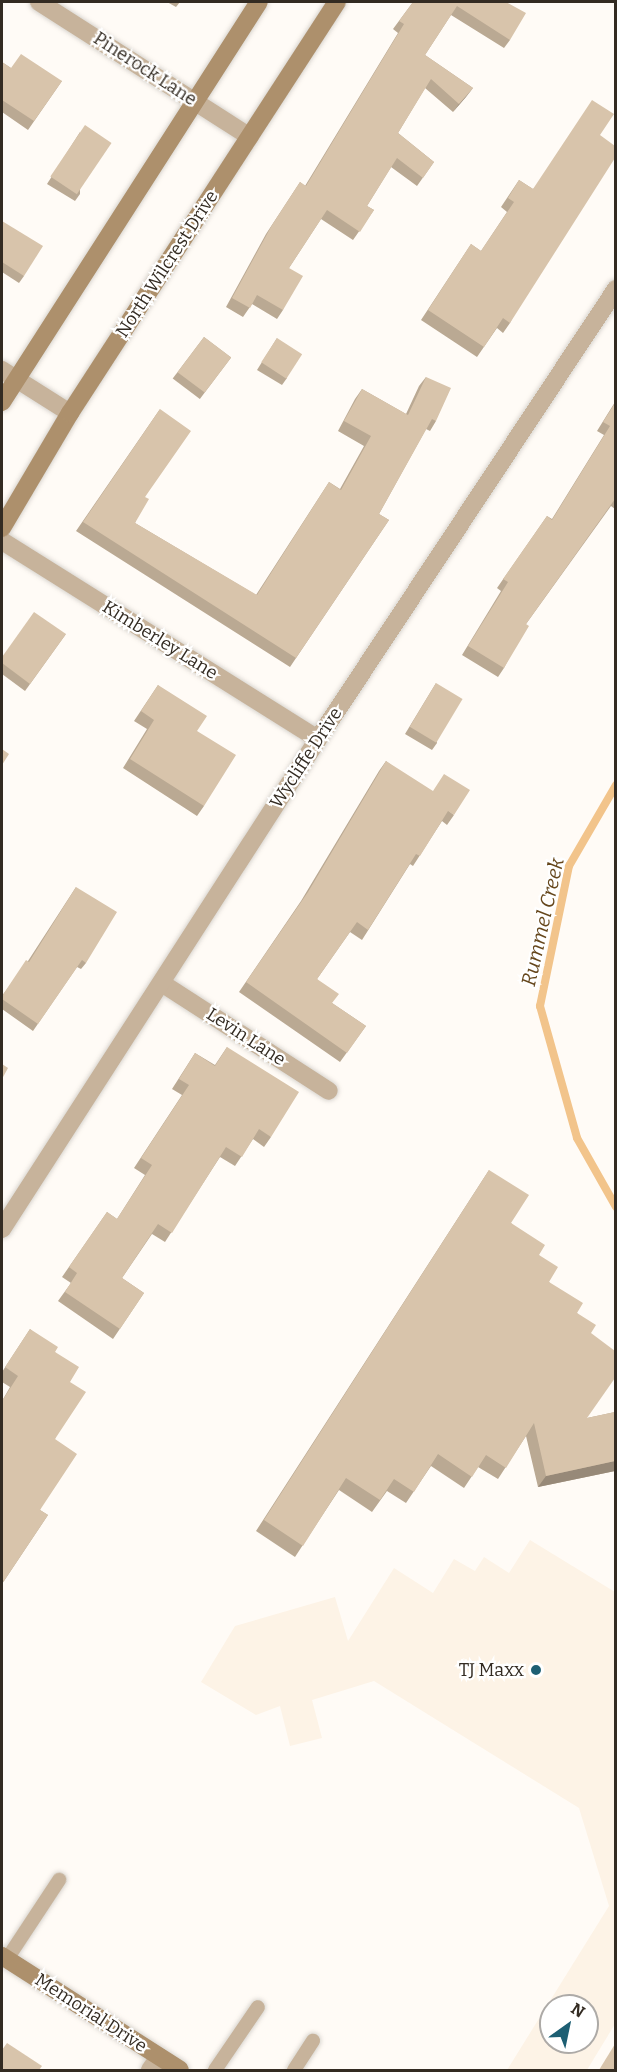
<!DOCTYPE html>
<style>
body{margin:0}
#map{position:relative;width:617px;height:2072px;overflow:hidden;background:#fffbf6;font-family:Bitter,serif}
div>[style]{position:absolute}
.built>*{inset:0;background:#fdf3e6}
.stream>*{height:8px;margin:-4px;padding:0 4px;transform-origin:4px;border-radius:4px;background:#f2c48b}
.roads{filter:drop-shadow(0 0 2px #dad6d0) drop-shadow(0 0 2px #dad6d0)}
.service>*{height:14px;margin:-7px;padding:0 7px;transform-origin:7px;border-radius:7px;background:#c7b39b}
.minor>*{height:18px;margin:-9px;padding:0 9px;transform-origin:9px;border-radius:9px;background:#c7b39b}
.secondary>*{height:18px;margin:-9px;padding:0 9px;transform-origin:9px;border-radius:9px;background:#ad906c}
.wall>*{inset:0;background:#baa993;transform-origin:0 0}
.shaded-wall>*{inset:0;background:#978978}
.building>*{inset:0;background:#d8c4ab;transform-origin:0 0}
.dots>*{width:16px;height:16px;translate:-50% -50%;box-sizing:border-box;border:3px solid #fff;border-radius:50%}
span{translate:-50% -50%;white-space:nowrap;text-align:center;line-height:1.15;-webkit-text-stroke:4.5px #fff;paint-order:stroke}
.street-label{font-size:18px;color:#332b22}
.poi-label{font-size:18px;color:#332b22}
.right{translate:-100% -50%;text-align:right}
.water-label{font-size:20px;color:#66471c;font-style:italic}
.frame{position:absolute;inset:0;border:3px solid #332b22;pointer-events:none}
.north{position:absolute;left:539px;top:1994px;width:60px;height:60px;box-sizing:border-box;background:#fff;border:2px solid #adaaa7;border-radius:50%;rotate:33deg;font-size:16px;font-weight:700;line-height:24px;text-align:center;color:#332b22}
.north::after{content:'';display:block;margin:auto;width:21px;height:27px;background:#1d5f73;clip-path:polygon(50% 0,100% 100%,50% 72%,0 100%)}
</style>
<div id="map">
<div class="built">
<i style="clip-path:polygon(evenodd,530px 1540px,615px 1592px,615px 2024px,587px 2070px,507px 2070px,609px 1906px,579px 1808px,374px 1681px,312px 1700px,322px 1738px,290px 1746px,280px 1706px,256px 1715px,201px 1682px,235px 1626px,335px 1597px,348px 1641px,394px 1568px,433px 1593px,454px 1559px,475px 1571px,484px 1557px,509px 1573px,530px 1540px,551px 2006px,587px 2006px,587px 2042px,551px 2042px,551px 2006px)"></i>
</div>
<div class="stream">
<i style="left:616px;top:785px;width:94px;rotate:120.1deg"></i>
<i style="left:569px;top:866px;width:143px;rotate:101.7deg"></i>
<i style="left:540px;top:1006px;width:137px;rotate:74.3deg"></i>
<i style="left:577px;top:1138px;width:79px;rotate:60.5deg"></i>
</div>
<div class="roads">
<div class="service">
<i style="left:7px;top:1959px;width:95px;rotate:-56.6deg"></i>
<i style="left:215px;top:2070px;width:76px;rotate:-55.7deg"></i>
<i style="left:294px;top:2070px;width:35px;rotate:-57deg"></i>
</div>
<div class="minor">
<i style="left:39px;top:2px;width:250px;rotate:32.6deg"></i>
<i style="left:2px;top:370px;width:80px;rotate:32.3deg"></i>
<i style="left:2px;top:541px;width:373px;rotate:32.1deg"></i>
<i style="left:163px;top:984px;width:197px;rotate:32.8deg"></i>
<i style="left:2px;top:1229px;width:583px;rotate:-57.18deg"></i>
<i style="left:318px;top:739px;width:540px;rotate:-56.49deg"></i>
<i style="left:150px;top:2070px;width:16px;rotate:-55deg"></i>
</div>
<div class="secondary">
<i style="left:2px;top:402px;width:475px;rotate:-57.3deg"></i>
<i style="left:2px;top:528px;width:134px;rotate:-59.4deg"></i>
<i style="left:70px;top:413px;width:490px;rotate:-57deg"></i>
<i style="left:2px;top:1956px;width:211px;rotate:32.6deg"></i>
</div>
</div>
<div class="wall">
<i style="clip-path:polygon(167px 2px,180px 2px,176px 7px)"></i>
<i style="clip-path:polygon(413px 2px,506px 2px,510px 40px,504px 48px,451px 15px,425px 55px,473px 88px,453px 112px,425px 88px,398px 133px,434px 162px,417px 186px,391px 167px,367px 206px,374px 210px,353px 240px,321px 219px,289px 268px,283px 310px,277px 319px,252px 304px,243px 317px,226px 307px,266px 234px,300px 182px,305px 186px,398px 33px,393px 29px)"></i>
<i style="clip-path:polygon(2px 62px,11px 68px,62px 81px,28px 130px,2px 112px)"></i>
<i style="clip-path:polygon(80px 132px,80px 194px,75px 201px,47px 184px)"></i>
<i style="clip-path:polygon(600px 135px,510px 323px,503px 333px,497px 328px,477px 357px,421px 320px,471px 244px,481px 251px,507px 212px,501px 207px,519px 180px,533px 189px)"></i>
<i style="clip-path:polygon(2px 221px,24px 276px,19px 283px,2px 272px)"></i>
<i style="left:204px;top:337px;width:34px;height:52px;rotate:37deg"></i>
<i style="clip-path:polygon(277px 338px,287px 378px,282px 385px,257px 370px)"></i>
<i style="clip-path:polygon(426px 377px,436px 421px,430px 431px,426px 429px,379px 514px,389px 520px,290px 667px,76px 531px,160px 409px,145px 497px,135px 523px,256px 595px,329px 482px,340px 489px,364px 446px,338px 431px,355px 399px,362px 389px,406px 414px,419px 386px)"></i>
<i style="clip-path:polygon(615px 402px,615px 509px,611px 506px,526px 624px,504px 668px,498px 677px,462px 655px,501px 591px,497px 588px,547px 516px,552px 519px,604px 435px,597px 431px)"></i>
<i style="clip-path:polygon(66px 634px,25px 691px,2px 674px,2px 657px)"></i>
<i style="clip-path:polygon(436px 683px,437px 743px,432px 750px,405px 734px)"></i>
<i style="clip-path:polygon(158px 685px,197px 731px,204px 806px,197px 816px,123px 768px,147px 729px,134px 721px)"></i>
<i style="clip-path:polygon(386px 761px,454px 815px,447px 825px,442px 821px,413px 866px,410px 864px,362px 940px,350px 932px,317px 979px,332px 1003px,366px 1026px,340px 1062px,239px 992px,301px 901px,379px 771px)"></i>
<i style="clip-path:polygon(76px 887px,86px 963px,81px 969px,77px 967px,33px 1031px,2px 1009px,2px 996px,28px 961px)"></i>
<i style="clip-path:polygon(227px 1047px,271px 1137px,264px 1147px,253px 1139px,235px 1166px,220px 1157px,165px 1242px,152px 1234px,122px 1278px,144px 1293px,113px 1339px,58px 1301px,71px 1283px,62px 1277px,107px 1212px,117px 1219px,145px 1175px,134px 1168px,182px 1095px,172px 1089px,195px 1053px,215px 1065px)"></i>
<i style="clip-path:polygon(489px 1170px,511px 1223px,539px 1255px,549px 1282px,577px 1313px,591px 1333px,587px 1418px,615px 1412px,615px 1471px,538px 1487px,526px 1436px,498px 1479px,478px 1467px,464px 1488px,431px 1466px,406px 1503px,387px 1491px,372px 1512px,339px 1490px,295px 1557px,256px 1531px)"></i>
<i style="clip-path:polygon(30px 1329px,55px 1352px,70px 1382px,55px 1439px,40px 1510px,48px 1515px,2px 1584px,2px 1401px,10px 1387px,2px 1382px,2px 1372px)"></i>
</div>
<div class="shaded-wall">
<i style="clip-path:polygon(473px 88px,466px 97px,453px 112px,459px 104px)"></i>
<i style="clip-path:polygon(615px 1461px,615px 1471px,538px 1487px,546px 1476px)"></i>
</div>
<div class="building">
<i style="clip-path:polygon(413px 2px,506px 2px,526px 13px,510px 40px,457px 6px,425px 55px,473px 88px,459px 104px,431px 79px,398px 133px,434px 162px,423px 178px,397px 158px,367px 206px,374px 210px,360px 232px,327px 210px,289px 268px,303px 276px,283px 310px,257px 295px,250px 308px,232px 298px,272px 225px,300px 182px,306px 186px,364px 90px,404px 24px,399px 21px)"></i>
<i style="clip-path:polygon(21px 54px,62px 81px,34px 121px,2px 100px,2px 62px,11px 68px)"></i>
<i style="clip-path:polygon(592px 100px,614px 114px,600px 135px,615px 146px,615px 158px,510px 323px,503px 318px,484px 347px,428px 310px,471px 244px,481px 251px,514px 202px,508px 198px,519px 180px,533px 189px)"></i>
<i style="left:85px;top:125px;width:32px;height:62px;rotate:34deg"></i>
<i style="clip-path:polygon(2px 221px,43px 246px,24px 276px,2px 262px)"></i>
<i style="left:204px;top:337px;width:34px;height:44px;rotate:37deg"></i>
<i style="left:277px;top:338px;width:30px;height:29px;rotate:33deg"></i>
<i style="clip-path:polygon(426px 377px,451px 388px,436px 421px,432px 419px,379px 514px,389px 520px,296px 658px,83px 522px,160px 409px,191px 431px,145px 497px,149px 499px,135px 523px,257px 595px,329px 482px,341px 490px,371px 436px,344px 421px,362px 389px,408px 415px)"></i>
<i style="clip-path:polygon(615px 403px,615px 499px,526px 624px,529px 626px,504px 668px,468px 646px,508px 582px,503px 579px,547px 516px,552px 520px,610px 426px,603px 422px)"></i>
<i style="clip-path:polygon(34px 612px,66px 634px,30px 684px,2px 663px,2px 657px)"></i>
<i style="left:436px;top:683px;width:31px;height:51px;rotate:31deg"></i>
<i style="clip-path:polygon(158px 685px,207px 716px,197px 731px,236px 755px,204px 806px,130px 759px,154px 720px,141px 711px)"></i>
<i style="clip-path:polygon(2px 749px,9px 754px,2px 765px)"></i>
<i style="clip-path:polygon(386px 761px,433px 791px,444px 774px,470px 790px,454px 815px,448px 811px,420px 856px,416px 854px,368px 930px,357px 922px,317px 979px,339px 994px,332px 1003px,366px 1026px,347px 1053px,246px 982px,308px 892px)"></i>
<i style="clip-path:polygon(76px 887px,117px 912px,86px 963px,82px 960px,38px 1024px,2px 999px,2px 996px,26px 960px,29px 962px)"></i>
<i style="clip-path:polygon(227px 1047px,299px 1092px,271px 1137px,259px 1129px,242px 1157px,226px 1147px,172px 1233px,158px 1224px,122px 1278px,144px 1293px,120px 1329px,65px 1292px,77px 1273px,69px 1267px,107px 1212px,117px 1219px,152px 1165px,141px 1158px,189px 1085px,179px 1079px,195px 1053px,215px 1066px)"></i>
<i style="clip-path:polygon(2px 1064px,8px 1068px,2px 1079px)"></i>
<i style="clip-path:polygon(489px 1170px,529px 1195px,511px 1223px,545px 1245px,539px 1255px,558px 1267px,549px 1282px,583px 1303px,577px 1313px,596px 1325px,591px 1333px,615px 1351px,615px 1378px,587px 1418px,615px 1412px,615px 1461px,546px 1476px,534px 1423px,506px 1468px,486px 1455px,472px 1477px,438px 1454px,414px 1492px,394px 1479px,380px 1500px,346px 1478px,303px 1546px,264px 1520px)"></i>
<i style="clip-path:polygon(30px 1329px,58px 1347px,55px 1352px,79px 1367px,70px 1382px,86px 1392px,55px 1439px,77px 1454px,40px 1510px,48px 1515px,4px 1581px,2px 1579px,2px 1401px,18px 1376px,5px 1367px)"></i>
<i style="clip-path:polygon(7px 2043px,42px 2066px,39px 2070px,2px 2070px,2px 2050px)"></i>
<i style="clip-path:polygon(615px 2044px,615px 2070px,599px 2070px)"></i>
</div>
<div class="dots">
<i style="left:536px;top:1670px;background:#1d5f73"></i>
</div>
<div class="street-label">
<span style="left:145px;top:69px;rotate:33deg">Pinerock Lane</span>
<span style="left:167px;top:264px;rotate:-57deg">North Wilcrest Drive</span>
<span style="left:160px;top:640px;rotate:32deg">Kimberley Lane</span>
<span style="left:306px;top:758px;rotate:-57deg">Wycliffe Drive</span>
<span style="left:246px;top:1037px;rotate:33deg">Levin Lane</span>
<span style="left:91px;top:2013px;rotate:33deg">Memorial Drive</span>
</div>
<div class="poi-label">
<span class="right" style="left:524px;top:1670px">TJ Maxx</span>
</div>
<div class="water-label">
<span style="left:543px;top:922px;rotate:-77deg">Rummel Creek</span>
</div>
<div class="frame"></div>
<div class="north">N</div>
</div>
